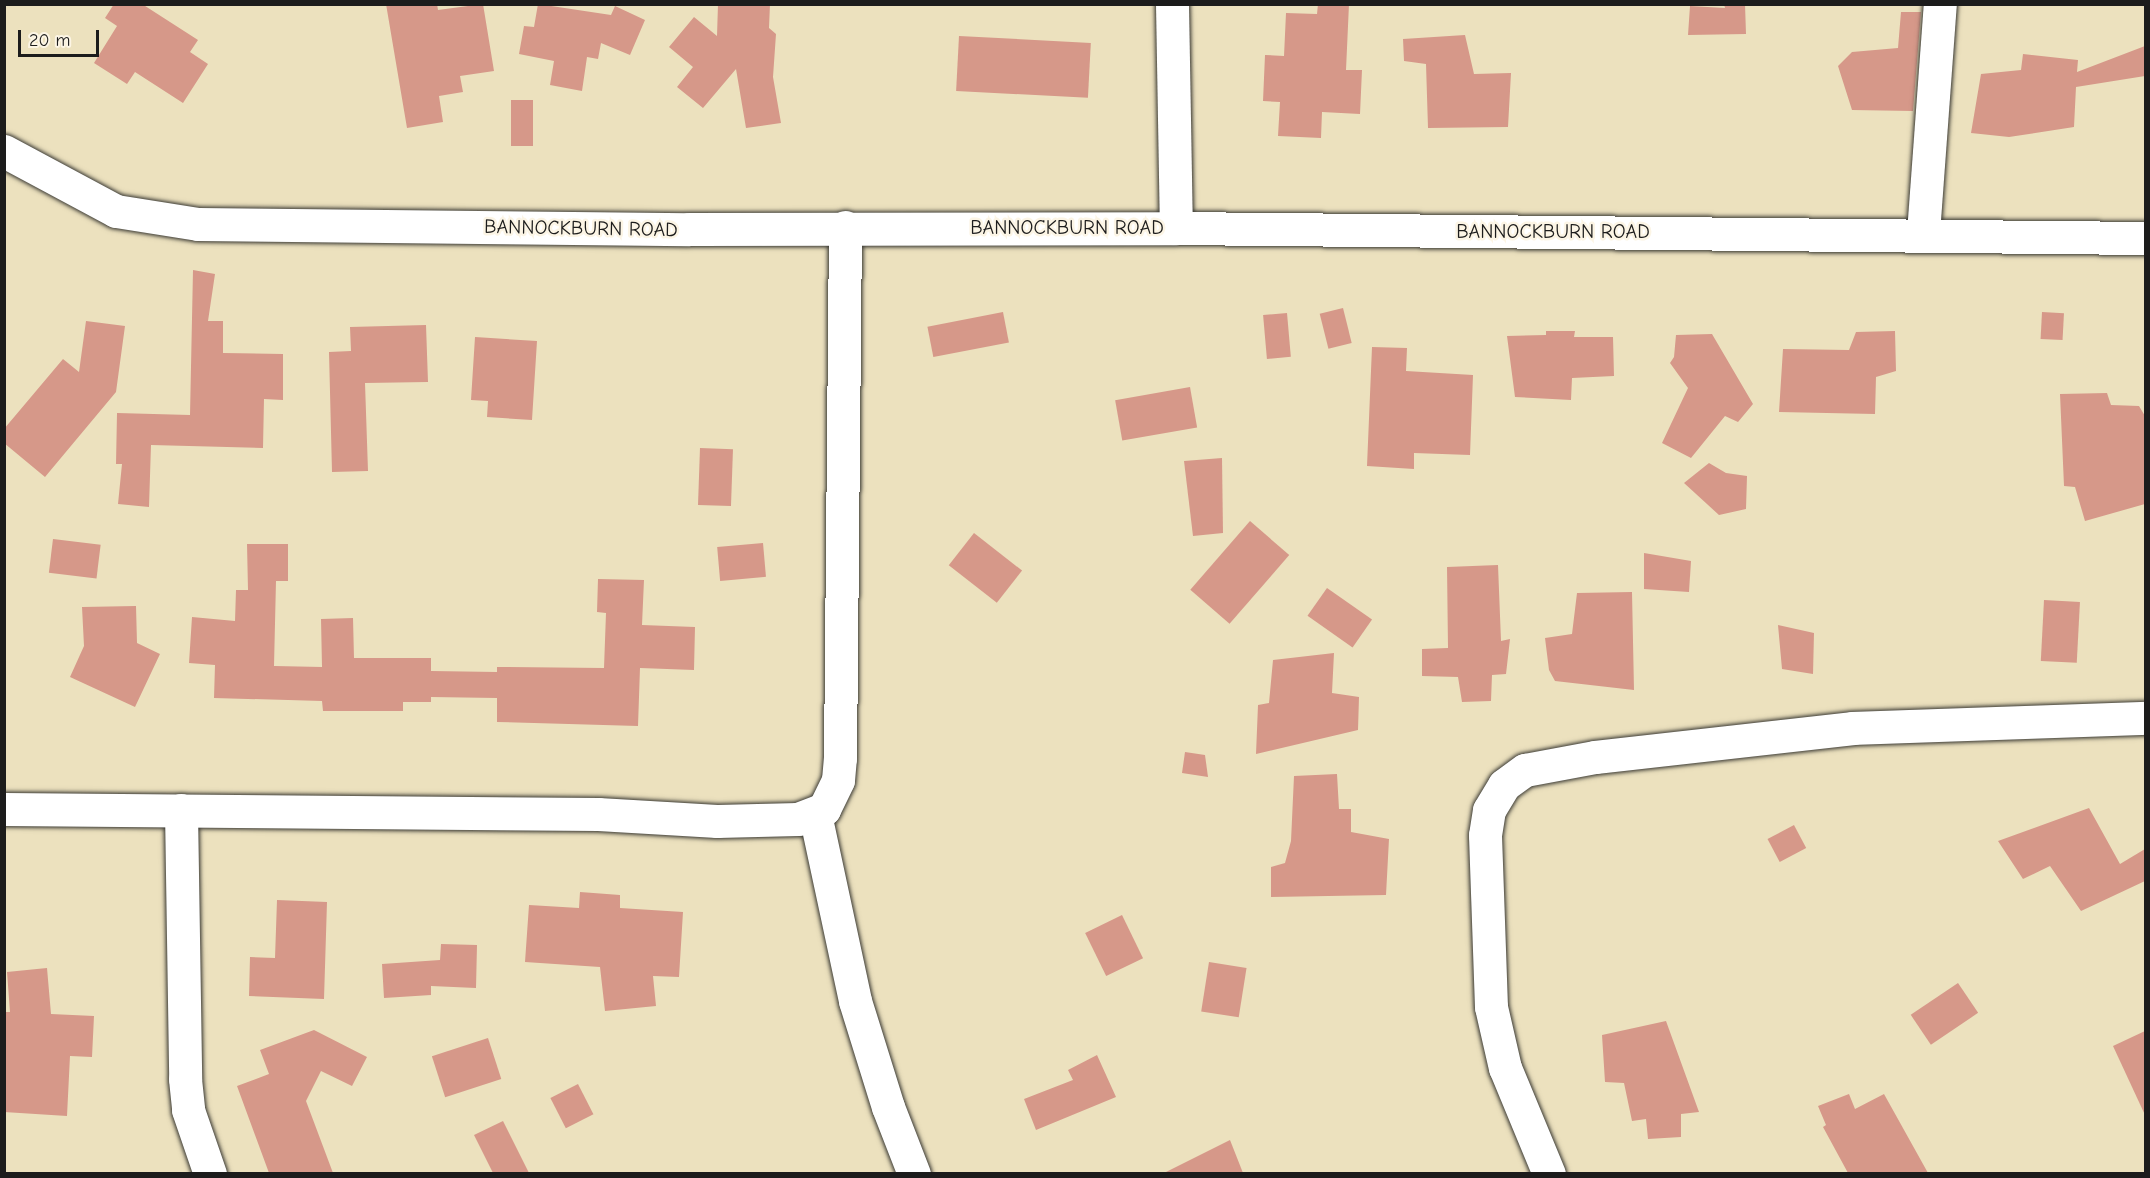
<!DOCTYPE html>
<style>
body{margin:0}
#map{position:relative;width:2150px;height:1178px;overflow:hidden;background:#ece1be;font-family:"Comic Neue",sans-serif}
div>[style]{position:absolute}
.building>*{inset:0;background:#d69889;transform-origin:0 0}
.roads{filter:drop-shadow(0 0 2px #3b3a34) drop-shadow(0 0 2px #3b3a34)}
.minor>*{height:33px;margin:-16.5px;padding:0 16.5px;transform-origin:16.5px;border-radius:16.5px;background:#fff}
span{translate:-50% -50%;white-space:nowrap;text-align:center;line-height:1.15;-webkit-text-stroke:5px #fcf5e5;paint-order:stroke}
.street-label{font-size:20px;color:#1c1c1c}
.frame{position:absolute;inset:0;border:6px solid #1c1c1c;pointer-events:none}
.scale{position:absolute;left:18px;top:30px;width:81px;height:27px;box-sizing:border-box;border:3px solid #1c1c1c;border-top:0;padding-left:8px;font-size:18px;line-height:21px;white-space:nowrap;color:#1c1c1c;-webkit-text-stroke:4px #fcf5e5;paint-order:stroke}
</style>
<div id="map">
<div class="building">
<i style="clip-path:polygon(114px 4px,142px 4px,198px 40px,190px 52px,208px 64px,183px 103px,135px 72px,127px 84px,94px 63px,117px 26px,105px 18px)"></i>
<i style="clip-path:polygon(386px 4px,437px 4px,438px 10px,483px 4px,494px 71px,460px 76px,463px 92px,439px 96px,443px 122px,407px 128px)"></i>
<i style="clip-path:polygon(538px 4px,611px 15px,615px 6px,645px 20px,630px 55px,601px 43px,598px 59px,587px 57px,582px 91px,550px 85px,554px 61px,519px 54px,524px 26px,534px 27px)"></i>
<i style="clip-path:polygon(718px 4px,770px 4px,769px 28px,776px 34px,773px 77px,781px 123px,746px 128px,736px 69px,703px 108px,677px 87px,693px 67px,669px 47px,694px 17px,717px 36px)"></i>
<i style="clip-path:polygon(1318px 4px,1349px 4px,1346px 70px,1362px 70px,1360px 114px,1322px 112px,1321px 138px,1278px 136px,1280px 102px,1263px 101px,1265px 55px,1284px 56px,1286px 13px,1317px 14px)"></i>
<i style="clip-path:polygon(1724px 4px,1745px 4px,1746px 34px,1688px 35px,1690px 6px,1725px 8px)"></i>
<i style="clip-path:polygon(1901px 12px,1921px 12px,1913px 111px,1852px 110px,1838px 66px,1852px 52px,1898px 48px)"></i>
<i style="clip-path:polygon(1465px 35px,1474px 74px,1511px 73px,1508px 127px,1428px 128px,1426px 64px,1404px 61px,1403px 39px)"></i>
<i style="left:959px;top:36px;width:132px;height:55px;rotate:3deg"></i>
<i style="clip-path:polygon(2145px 46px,2145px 76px,2076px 87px,2074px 127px,2009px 137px,1971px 133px,1981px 74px,2021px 70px,2023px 54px,2078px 60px,2077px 72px)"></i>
<i style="left:511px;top:100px;width:22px;height:46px"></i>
<i style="clip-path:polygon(193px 270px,215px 274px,208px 321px,223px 321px,223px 353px,283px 354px,283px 400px,264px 399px,263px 448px,151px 445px,149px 507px,118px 504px,122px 464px,116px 464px,117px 413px,190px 415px)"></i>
<i style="left:1343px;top:308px;width:36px;height:24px;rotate:76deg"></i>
<i style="left:1003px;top:312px;width:31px;height:77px;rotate:79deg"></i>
<i style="left:2042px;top:312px;width:22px;height:27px;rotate:3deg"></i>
<i style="left:1287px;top:313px;width:44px;height:24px;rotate:85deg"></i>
<i style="clip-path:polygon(86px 321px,125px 326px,116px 392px,45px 477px,4px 443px,4px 429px,63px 359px,79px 372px)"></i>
<i style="clip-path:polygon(426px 325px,428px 382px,365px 383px,368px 471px,332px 472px,329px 352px,351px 351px,350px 327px)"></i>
<i style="clip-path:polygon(1546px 331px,1575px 331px,1574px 337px,1613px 337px,1614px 376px,1572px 378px,1571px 400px,1515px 397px,1507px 336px,1546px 335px)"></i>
<i style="clip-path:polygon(1895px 331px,1896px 371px,1876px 377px,1875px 414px,1779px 412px,1783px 349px,1849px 350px,1856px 332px)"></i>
<i style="clip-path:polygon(1712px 334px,1753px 404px,1738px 422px,1725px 416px,1691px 458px,1662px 443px,1688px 388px,1670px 363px,1674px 357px,1676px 335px)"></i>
<i style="clip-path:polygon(475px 337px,537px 341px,532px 420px,487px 417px,488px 401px,471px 400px)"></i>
<i style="clip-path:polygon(1372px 347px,1407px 348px,1406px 371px,1473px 375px,1470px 455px,1414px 453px,1414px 469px,1367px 466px)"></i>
<i style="left:1190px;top:387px;width:41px;height:76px;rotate:80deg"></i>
<i style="clip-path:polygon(2107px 393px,2111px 405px,2139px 406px,2145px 416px,2145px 504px,2085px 521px,2075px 487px,2064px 486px,2060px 394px)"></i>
<i style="left:700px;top:448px;width:33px;height:57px;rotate:2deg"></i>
<i style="clip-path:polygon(1222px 458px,1223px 533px,1193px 536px,1184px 461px)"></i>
<i style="clip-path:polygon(1709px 463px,1726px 473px,1747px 476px,1746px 509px,1719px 515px,1684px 483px)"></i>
<i style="left:1250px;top:521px;width:52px;height:91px;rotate:41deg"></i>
<i style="left:974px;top:533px;width:61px;height:41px;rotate:38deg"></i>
<i style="left:53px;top:539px;width:48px;height:34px;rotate:7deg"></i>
<i style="left:763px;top:543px;width:34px;height:46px;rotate:85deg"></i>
<i style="clip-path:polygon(247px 544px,288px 544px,288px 581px,276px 581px,274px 666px,322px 667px,321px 619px,353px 618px,354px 658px,431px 658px,431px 671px,497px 672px,497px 667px,604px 668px,606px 613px,597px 612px,598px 579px,644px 580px,642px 625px,695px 627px,694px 670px,640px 668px,638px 726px,497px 722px,497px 698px,431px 697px,431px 702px,403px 702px,403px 711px,323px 711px,322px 701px,214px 698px,215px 665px,189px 663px,192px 617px,235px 621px,236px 590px,248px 590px)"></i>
<i style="clip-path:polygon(1644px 553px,1691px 561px,1689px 592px,1644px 589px)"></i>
<i style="clip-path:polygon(1498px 565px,1501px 641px,1510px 639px,1506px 674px,1492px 675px,1491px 701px,1462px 702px,1458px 677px,1422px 676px,1422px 649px,1448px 648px,1447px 567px)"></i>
<i style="left:1327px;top:588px;width:55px;height:34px;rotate:35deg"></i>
<i style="clip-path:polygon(1632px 592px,1634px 690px,1555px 681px,1549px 670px,1545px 638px,1572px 634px,1577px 593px)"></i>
<i style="left:2044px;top:600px;width:36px;height:61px;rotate:3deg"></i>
<i style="clip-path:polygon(136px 606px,137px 643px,160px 654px,135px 707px,70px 677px,84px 646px,82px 607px)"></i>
<i style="clip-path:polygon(1778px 625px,1814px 633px,1813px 674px,1782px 669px)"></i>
<i style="clip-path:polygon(1334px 653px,1332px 693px,1359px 697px,1358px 730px,1256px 754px,1258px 705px,1269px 703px,1273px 660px)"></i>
<i style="clip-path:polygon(1185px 752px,1205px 755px,1208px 777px,1182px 773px)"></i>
<i style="clip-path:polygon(1337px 774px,1339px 809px,1351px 809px,1351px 832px,1389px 839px,1386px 895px,1271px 897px,1271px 867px,1285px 863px,1291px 841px,1294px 776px)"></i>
<i style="clip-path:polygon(2089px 808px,2120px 864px,2145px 849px,2145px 881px,2081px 911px,2050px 866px,2023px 879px,1998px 841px)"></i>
<i style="left:1794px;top:825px;width:26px;height:30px;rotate:62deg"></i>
<i style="clip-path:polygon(580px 892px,620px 895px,620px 908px,683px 912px,679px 977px,653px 976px,656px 1006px,605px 1011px,600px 967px,525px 962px,529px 905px,579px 908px)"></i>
<i style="clip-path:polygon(277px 900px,327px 902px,324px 999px,249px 996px,250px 957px,275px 958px)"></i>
<i style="left:1122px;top:915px;width:48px;height:41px;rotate:64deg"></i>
<i style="clip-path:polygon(441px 944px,477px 945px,476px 988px,431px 986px,431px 995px,384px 998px,382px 964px,440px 960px)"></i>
<i style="left:1209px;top:962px;width:38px;height:50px;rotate:9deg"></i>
<i style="clip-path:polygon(47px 968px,51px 1014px,94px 1016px,92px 1057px,70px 1056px,67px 1116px,4px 1112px,4px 1012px,10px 1012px,7px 972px)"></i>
<i style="left:1958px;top:983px;width:36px;height:57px;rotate:56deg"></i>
<i style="clip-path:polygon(1666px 1021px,1699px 1112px,1681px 1114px,1681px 1137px,1648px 1139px,1646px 1119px,1632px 1121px,1624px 1083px,1605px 1082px,1602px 1035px)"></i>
<i style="clip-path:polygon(314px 1030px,367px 1057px,352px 1086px,321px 1071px,306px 1101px,333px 1173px,269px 1173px,237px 1086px,269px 1074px,260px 1050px)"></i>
<i style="clip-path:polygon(2145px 1031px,2145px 1115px,2113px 1046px)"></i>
<i style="left:488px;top:1038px;width:43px;height:59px;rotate:72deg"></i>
<i style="clip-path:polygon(1097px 1055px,1116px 1097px,1036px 1130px,1024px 1099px,1073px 1080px,1068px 1070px)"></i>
<i style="left:578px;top:1084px;width:34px;height:31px;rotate:63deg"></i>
<i style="clip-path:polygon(1849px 1094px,1855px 1109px,1884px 1094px,1928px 1173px,1848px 1173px,1823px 1127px,1826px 1125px,1818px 1106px)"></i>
<i style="clip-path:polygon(503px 1121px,529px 1173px,493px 1173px,474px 1135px)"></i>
<i style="clip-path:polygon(1230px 1140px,1243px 1173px,1164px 1173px)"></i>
</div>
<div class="roads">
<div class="minor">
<i style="left:1172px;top:4px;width:224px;rotate:89deg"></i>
<i style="left:4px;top:151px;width:127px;rotate:28.2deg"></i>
<i style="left:116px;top:211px;width:83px;rotate:9deg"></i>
<i style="left:198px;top:224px;width:491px;rotate:0.6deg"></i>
<i style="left:689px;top:229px;width:487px;rotate:-0.1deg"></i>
<i style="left:1176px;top:228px;width:970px;rotate:0.59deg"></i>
<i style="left:1923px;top:233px;width:230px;rotate:-85.8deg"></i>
<i style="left:4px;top:809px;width:594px;rotate:0.48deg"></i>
<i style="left:598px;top:814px;width:119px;rotate:3.4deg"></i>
<i style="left:717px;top:821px;width:81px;rotate:-1.4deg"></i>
<i style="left:798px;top:819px;width:28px;rotate:-21deg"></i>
<i style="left:824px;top:809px;width:32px;rotate:-64deg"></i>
<i style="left:838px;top:780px;width:22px;rotate:-85deg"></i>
<i style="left:840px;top:758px;width:531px;rotate:-89.46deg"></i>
<i style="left:181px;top:810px;width:269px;rotate:89.1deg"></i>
<i style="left:185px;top:1079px;width:31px;rotate:84deg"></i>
<i style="left:188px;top:1110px;width:68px;rotate:71deg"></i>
<i style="left:815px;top:814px;width:191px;rotate:77.9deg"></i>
<i style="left:855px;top:1001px;width:111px;rotate:72.7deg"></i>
<i style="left:888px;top:1107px;width:72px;rotate:68.8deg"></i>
<i style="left:1549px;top:1174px;width:115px;rotate:-112.5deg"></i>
<i style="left:1505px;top:1068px;width:63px;rotate:-102.9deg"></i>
<i style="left:1491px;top:1007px;width:172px;rotate:-92deg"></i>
<i style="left:1485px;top:835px;width:25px;rotate:-81deg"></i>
<i style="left:1489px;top:810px;width:29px;rotate:-59deg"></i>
<i style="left:1504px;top:785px;width:26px;rotate:-36deg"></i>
<i style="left:1525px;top:770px;width:71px;rotate:-10.5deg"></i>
<i style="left:1595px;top:757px;width:260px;rotate:-6.4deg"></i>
<i style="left:1853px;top:728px;width:293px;rotate:-2deg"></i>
</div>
</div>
<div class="street-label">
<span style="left:1067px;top:227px">BANNOCKBURN ROAD</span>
<span style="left:581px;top:228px;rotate:1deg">BANNOCKBURN ROAD</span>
<span style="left:1553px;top:231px">BANNOCKBURN ROAD</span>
</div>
<div class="frame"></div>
<div class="scale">20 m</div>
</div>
